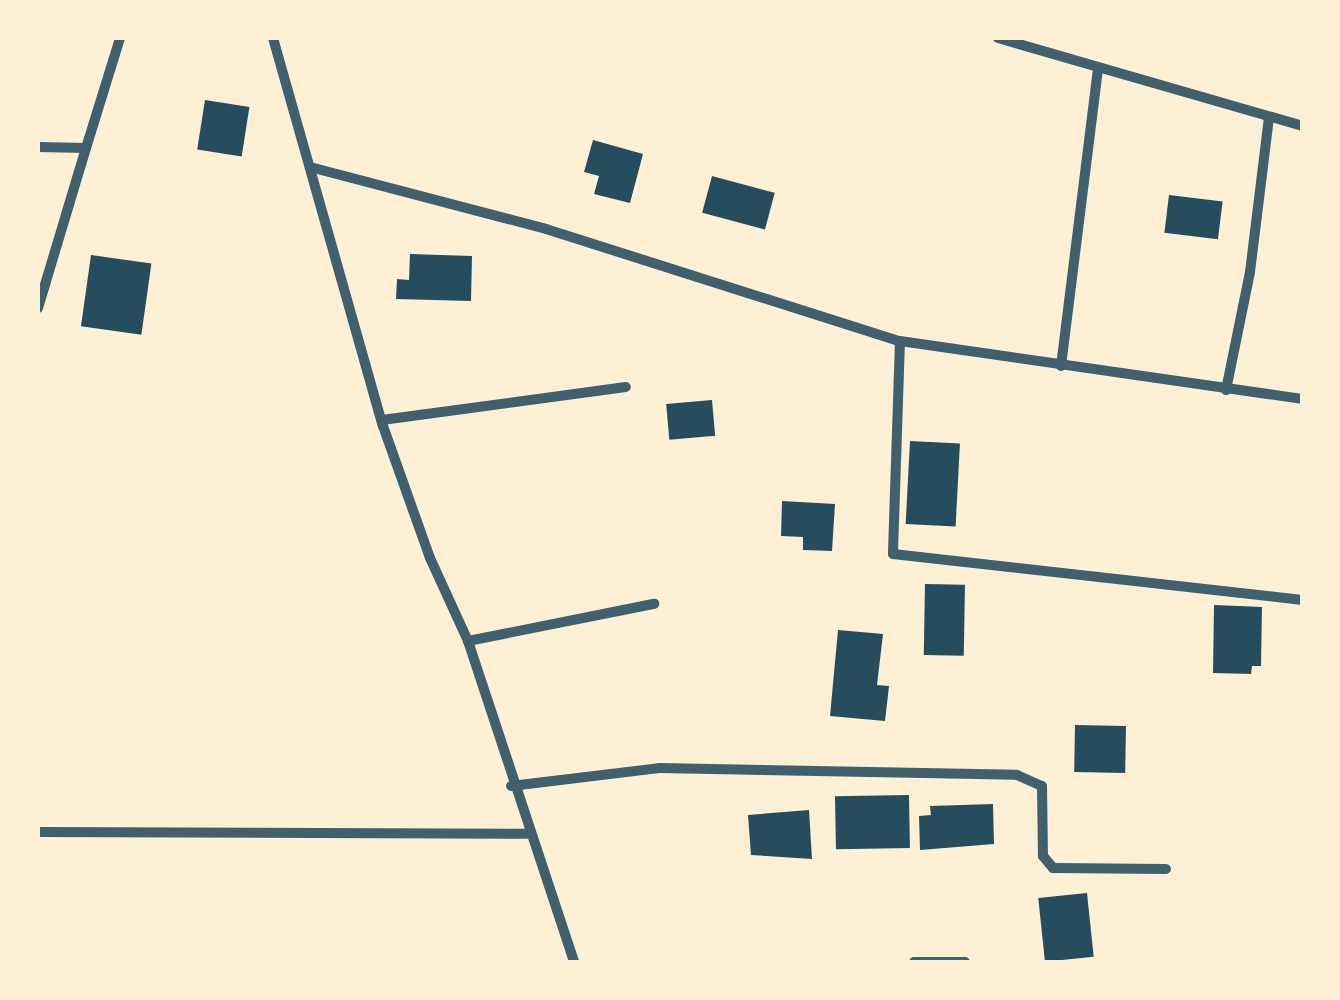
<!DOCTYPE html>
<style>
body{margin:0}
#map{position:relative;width:1340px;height:1000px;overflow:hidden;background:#fdf0d5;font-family:"PT Sans",sans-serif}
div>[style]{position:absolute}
.building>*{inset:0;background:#264d5e;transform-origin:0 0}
.minor>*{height:10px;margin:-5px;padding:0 5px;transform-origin:5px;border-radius:5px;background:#3f606c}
span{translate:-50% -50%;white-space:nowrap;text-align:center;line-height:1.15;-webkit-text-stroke:8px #fdf0d5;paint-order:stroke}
.frame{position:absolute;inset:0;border:40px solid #fdf0d5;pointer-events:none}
</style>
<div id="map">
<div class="building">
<i style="left:205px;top:100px;width:45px;height:50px;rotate:9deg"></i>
<i style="clip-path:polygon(593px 140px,643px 154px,630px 203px,594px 194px,599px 176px,584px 172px)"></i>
<i style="left:712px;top:176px;width:65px;height:38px;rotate:15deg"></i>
<i style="left:1169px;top:195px;width:54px;height:38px;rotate:7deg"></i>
<i style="clip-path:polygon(410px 254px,472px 256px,471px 301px,396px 299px,397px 279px,409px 280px)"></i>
<i style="left:91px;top:255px;width:61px;height:72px;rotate:8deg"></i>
<i style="left:712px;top:400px;width:36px;height:46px;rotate:85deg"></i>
<i style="left:910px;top:441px;width:50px;height:83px;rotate:3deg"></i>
<i style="clip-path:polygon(782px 501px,835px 504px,832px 551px,803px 550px,803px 537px,781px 536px)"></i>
<i style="left:925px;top:584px;width:40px;height:71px;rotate:1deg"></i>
<i style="clip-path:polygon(1214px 605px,1262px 607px,1261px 666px,1252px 666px,1251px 674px,1213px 673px)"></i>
<i style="clip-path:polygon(838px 630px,883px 634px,877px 685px,889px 686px,885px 721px,830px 716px)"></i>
<i style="left:1075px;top:725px;width:51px;height:47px;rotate:1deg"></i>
<i style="left:909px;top:795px;width:53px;height:74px;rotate:89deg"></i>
<i style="clip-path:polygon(993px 804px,994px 844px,920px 850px,919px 816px,931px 815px,930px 806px)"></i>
<i style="clip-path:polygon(809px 810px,812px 859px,751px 855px,748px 815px)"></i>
<i style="left:1087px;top:893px;width:64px;height:49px;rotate:84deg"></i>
</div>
<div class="minor">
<i style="left:273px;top:38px;width:403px;rotate:74.2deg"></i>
<i style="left:383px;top:426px;width:140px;rotate:70.4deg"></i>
<i style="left:430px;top:558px;width:91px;rotate:65.4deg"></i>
<i style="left:468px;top:641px;width:338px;rotate:71.7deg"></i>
<i style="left:998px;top:38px;width:316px;rotate:16.1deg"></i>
<i style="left:38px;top:147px;width:48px;rotate:1.2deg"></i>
<i style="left:86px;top:148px;width:115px;rotate:-72.8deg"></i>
<i style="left:310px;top:167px;width:244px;rotate:14.7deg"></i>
<i style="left:546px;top:229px;width:371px;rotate:17.6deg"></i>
<i style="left:900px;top:341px;width:406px;rotate:8.2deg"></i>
<i style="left:38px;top:308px;width:167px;rotate:-73.3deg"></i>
<i style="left:900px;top:341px;width:213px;rotate:91.9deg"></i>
<i style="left:893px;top:554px;width:412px;rotate:6.4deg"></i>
<i style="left:1061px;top:366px;width:299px;rotate:-82.9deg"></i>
<i style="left:1226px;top:390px;width:120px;rotate:-78.5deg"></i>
<i style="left:1250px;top:272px;width:155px;rotate:-83deg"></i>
<i style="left:382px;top:420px;width:246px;rotate:-7.7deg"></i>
<i style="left:468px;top:641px;width:190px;rotate:-11.3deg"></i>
<i style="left:511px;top:786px;width:149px;rotate:-6.9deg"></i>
<i style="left:659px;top:768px;width:358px;rotate:1.1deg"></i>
<i style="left:1017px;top:775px;width:27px;rotate:24deg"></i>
<i style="left:1042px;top:786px;width:70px;rotate:89.2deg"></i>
<i style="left:1043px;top:856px;width:16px;rotate:50deg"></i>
<i style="left:1053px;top:868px;width:113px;rotate:0.5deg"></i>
<i style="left:38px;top:832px;width:489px;rotate:0.2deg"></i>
<i style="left:914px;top:962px;width:51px"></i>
</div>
<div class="frame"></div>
</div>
